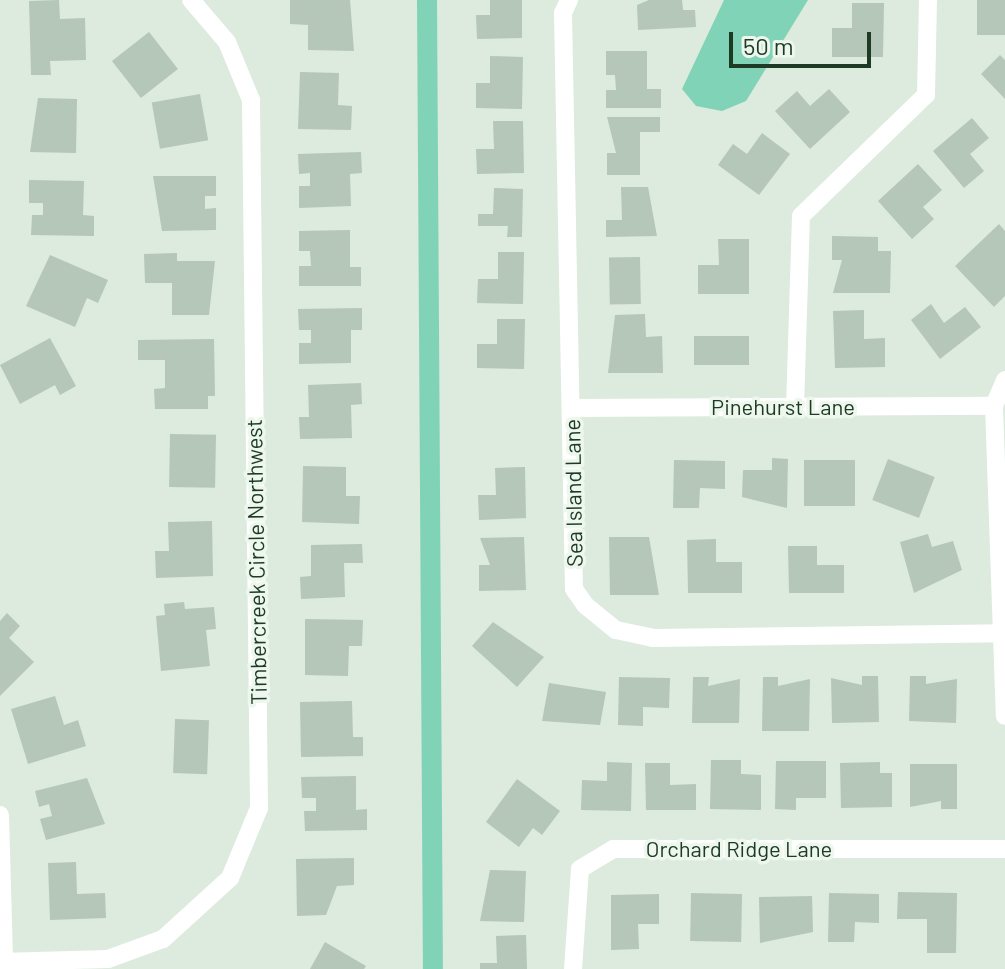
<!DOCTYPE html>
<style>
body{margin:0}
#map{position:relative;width:1005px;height:969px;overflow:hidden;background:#ddeade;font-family:Barlow,sans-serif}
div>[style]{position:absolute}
.water>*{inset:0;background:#81d3b7}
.canal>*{height:20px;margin:-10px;padding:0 10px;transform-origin:10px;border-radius:10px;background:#81d3b7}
.building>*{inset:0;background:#b5c7b8;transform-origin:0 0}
.street>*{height:18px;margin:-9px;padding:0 9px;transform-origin:9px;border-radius:9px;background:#fff}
span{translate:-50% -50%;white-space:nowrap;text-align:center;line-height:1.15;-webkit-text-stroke:7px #edf7ed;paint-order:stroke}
.street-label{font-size:22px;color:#1e3a25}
.scale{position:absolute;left:729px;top:32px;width:142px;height:36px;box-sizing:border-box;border:4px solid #1e3a25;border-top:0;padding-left:10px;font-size:24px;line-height:28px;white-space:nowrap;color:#1e3a25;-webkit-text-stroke:6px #edf7ed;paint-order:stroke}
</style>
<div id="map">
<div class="water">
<i style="clip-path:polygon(724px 0,808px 0,746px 101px,722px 111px,696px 106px,682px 89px)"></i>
</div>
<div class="canal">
<i style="left:427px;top:0;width:969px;rotate:89.65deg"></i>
</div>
<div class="building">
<i style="clip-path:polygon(59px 0,60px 19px,85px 18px,86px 60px,50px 61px,51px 75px,31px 75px,29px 1px)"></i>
<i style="clip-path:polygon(290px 0,350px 0,354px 51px,308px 50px,308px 25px,290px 24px)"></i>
<i style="clip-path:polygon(490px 0,522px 0,522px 38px,477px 39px,476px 15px,490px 15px)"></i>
<i style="clip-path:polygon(649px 0,682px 0,683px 10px,695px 10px,696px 27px,638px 30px,637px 5px)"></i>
<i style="left:977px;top:0;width:28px;height:35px"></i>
<i style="clip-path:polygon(852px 3px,884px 3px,883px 57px,832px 57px,832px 28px,852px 28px)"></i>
<i style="left:149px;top:32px;width:47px;height:47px;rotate:52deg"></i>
<i style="clip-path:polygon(606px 51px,647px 51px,647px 89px,661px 89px,661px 108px,606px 108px,606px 90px,616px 90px,615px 75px,606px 75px)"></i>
<i style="clip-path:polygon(1000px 55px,1005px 60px,1005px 99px,981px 74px)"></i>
<i style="clip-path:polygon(490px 56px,523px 57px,522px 109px,476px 108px,476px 83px,490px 83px)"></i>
<i style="clip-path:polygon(300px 72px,339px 73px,338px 105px,352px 106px,351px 130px,298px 129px)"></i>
<i style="clip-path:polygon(829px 89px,850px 112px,810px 149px,775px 111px,797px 91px,810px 106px)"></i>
<i style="left:200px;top:94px;width:47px;height:49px;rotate:80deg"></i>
<i style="clip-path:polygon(38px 98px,77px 99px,76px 153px,30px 152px)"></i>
<i style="clip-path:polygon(607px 117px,660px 117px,660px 132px,640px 132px,640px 175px,607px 175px,607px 153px,616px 153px)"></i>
<i style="clip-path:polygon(972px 118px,989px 138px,970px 154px,984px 171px,964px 188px,933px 151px)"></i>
<i style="clip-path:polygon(493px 121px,523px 121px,524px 173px,477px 174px,476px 149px,494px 149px)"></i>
<i style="clip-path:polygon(762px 133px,790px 154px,759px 195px,718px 165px,733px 144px,747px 154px)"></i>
<i style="clip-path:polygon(361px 152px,362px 173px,350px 174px,351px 206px,299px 208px,299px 186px,310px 186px,310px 173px,299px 174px,298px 154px)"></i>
<i style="clip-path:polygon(918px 164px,942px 190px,923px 207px,934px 219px,912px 239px,878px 201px)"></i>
<i style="clip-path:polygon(153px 176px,216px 176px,216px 196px,205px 196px,205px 209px,216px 208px,216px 230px,162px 231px)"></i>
<i style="clip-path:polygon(29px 180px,84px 181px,83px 215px,94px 216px,94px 236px,31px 235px,32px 215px,43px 215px,43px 203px,29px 203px)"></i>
<i style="clip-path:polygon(621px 187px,648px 187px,657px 236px,606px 237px,606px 220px,622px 220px)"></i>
<i style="clip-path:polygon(494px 188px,523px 189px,522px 237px,507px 237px,508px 226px,478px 226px,478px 214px,493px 214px)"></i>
<i style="clip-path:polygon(999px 224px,1005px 231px,1005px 296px,994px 307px,955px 266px)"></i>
<i style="clip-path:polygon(350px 230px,350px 267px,361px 267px,361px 286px,299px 286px,299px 266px,311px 266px,310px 251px,299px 251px,299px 231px)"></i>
<i style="clip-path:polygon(832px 236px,878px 237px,878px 251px,891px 251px,890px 293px,833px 293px,842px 260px,832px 260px)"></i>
<i style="clip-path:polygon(718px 239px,749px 239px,749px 294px,698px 294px,698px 265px,719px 265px)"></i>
<i style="clip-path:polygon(498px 252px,524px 252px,523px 304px,477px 303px,478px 279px,498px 279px)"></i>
<i style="clip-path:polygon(177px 253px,177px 261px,215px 261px,209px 315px,172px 315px,172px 283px,145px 283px,144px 254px)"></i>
<i style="clip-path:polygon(50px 255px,108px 280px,98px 303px,87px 298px,75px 327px,26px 306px)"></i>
<i style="left:640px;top:257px;width:47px;height:31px;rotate:89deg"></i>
<i style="clip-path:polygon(931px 304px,944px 323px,965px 307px,981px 327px,940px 359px,911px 320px)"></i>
<i style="clip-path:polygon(362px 308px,362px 330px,351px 330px,351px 363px,299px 364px,299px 343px,311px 343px,311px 330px,299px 330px,298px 309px)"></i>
<i style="clip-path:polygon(864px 310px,864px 339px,885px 338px,885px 367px,835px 368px,833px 311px)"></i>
<i style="clip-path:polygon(645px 314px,646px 337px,662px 336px,663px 373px,608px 373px,615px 315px)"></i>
<i style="clip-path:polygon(497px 319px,525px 319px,524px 369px,477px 368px,477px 344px,497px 344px)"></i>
<i style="left:749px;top:336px;width:29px;height:55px;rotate:90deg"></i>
<i style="clip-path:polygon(50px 338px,76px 386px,60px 395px,55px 385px,20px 404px,0 365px)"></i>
<i style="clip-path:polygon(214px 339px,215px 396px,208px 396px,208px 409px,155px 409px,154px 389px,165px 388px,165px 360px,138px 360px,138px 340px)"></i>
<i style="clip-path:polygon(361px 383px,362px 404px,351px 405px,352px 438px,300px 439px,299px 417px,309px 417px,308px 385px)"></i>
<i style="left:170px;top:434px;width:46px;height:53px;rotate:1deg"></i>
<i style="clip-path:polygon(772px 458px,788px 459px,787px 508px,742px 497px,743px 470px,772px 470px)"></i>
<i style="left:888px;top:459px;width:50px;height:44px;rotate:21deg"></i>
<i style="clip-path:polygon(674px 460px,725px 461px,725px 489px,700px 488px,699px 508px,673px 508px)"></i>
<i style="left:804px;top:460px;width:51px;height:46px"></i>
<i style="clip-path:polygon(303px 466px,346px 467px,346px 496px,360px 496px,359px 524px,302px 522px)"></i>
<i style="clip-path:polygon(525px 467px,526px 518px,479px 520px,478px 495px,496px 495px,495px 468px)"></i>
<i style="clip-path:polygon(212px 521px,213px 576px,156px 578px,155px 551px,169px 551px,168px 522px)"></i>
<i style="clip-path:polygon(928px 534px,932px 547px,953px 541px,962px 570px,914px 593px,900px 542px)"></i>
<i style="clip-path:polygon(524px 537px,526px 590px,479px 591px,479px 565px,490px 565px,480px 538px)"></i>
<i style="clip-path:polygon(609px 537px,649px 537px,659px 595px,610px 595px)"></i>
<i style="clip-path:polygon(716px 539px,716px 562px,742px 562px,742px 593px,688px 593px,687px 540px)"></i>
<i style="clip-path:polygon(362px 544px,363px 563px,344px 563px,345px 597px,301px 599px,300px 577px,311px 576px,311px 545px)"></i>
<i style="clip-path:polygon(788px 546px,817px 546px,817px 565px,844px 565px,844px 593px,789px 593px)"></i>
<i style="clip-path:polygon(184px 602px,185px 609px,214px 607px,216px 629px,206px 630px,210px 666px,161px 671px,156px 616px,165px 615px,164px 604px)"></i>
<i style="clip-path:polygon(7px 613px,20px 626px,9px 638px,34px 662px,0 696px,0 621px)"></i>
<i style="clip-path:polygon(305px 619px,363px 620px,362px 646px,349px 646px,348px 676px,305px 675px)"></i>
<i style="clip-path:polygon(493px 622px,544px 657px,517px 687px,472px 646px)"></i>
<i style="clip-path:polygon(862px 676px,878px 676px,879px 722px,832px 723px,831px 678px,862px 685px)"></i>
<i style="clip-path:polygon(910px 676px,926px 676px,926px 684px,957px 679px,956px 723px,909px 721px)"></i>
<i style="clip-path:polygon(619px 677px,670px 678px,669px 708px,643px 707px,643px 726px,618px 725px)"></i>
<i style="clip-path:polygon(693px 677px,709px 677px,708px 686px,740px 679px,739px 723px,692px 723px)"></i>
<i style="clip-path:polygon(763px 677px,778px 677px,778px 686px,810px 679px,809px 731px,762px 731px)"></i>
<i style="clip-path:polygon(549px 683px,606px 692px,600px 725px,542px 721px)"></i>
<i style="clip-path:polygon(55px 696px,64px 725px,78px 720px,86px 746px,28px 764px,11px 709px)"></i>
<i style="clip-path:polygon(352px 701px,353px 737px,363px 737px,363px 756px,301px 757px,300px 702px)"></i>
<i style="left:175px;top:719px;width:34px;height:54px;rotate:2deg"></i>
<i style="clip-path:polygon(711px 760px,741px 760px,741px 774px,761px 775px,761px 810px,710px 809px)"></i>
<i style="clip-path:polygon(776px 761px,826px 761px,826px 798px,796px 798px,796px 810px,775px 809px)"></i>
<i style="clip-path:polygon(607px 762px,632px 763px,631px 811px,581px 810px,582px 780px,607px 781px)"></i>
<i style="clip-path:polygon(880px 762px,880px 773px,892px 773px,892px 807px,841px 808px,840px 763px)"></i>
<i style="clip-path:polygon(645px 763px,670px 763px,670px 785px,696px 784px,696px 810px,646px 810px)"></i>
<i style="clip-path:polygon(910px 764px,957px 764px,957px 809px,941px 809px,941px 801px,910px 807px)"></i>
<i style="clip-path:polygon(356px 776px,356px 810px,367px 809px,367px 830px,305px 831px,304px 811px,316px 811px,316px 798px,302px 798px,301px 777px)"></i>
<i style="clip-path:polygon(87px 778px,105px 824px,46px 840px,40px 819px,52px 816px,49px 804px,39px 807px,35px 791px)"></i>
<i style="clip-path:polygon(517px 779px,560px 811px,542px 835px,533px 828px,519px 847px,486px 822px)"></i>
<i style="clip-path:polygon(354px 858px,354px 885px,337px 886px,326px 915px,297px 916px,296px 859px)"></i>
<i style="clip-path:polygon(76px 862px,77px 894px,105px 893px,106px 918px,50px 920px,48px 863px)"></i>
<i style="clip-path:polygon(490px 870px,526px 871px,524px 922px,480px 921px)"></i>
<i style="clip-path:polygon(898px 892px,957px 893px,956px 953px,927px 953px,927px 919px,897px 919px)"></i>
<i style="left:691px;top:893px;width:51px;height:48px;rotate:1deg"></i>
<i style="clip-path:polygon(829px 893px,879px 894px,879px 923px,855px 922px,854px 942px,828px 942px)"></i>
<i style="clip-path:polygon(659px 894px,659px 924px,638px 924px,639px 949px,611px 950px,611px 895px)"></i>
<i style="clip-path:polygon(812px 896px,813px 932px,760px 943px,759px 897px)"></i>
<i style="clip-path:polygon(526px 935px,527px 969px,480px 969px,480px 963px,497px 963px,496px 936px)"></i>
<i style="clip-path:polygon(325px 942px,366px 966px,364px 969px,310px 969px)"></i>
</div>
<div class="street">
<i style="left:569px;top:0;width:14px;rotate:115deg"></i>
<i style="left:563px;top:13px;width:576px;rotate:88.91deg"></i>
<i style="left:574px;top:589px;width:19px;rotate:55deg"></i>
<i style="left:585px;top:605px;width:40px;rotate:39deg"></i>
<i style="left:616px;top:630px;width:38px;rotate:12deg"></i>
<i style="left:653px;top:638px;width:349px;rotate:-0.8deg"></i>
<i style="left:1005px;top:380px;width:28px;rotate:113deg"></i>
<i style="left:994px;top:406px;width:310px;rotate:88deg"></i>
<i style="left:795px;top:407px;width:191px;rotate:-88.2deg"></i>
<i style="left:801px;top:216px;width:174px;rotate:-44.1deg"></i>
<i style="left:926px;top:95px;width:95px;rotate:-88.8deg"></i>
<i style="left:572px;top:408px;width:422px;rotate:-0.3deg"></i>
<i style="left:0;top:815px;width:147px;rotate:88.4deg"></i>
<i style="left:0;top:962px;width:108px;rotate:-1.6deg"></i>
<i style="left:108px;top:959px;width:59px;rotate:-20deg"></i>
<i style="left:163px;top:939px;width:91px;rotate:-42.3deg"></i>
<i style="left:230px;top:878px;width:76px;rotate:-67.5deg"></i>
<i style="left:259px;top:808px;width:708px;rotate:-90.65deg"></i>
<i style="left:251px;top:100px;width:63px;rotate:-112.5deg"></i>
<i style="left:227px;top:42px;width:55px;rotate:-130.6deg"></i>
<i style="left:573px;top:969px;width:100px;rotate:-86deg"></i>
<i style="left:580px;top:869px;width:39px;rotate:-31deg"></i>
<i style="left:613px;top:849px;width:392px"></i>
</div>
<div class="street-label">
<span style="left:783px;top:407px">Pinehurst Lane</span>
<span style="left:573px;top:493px;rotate:-91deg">Sea Island Lane</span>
<span style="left:256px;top:562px;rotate:-91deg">Timbercreek Circle Northwest</span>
<span style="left:739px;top:849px">Orchard Ridge Lane</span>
</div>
<div class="scale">50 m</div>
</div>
